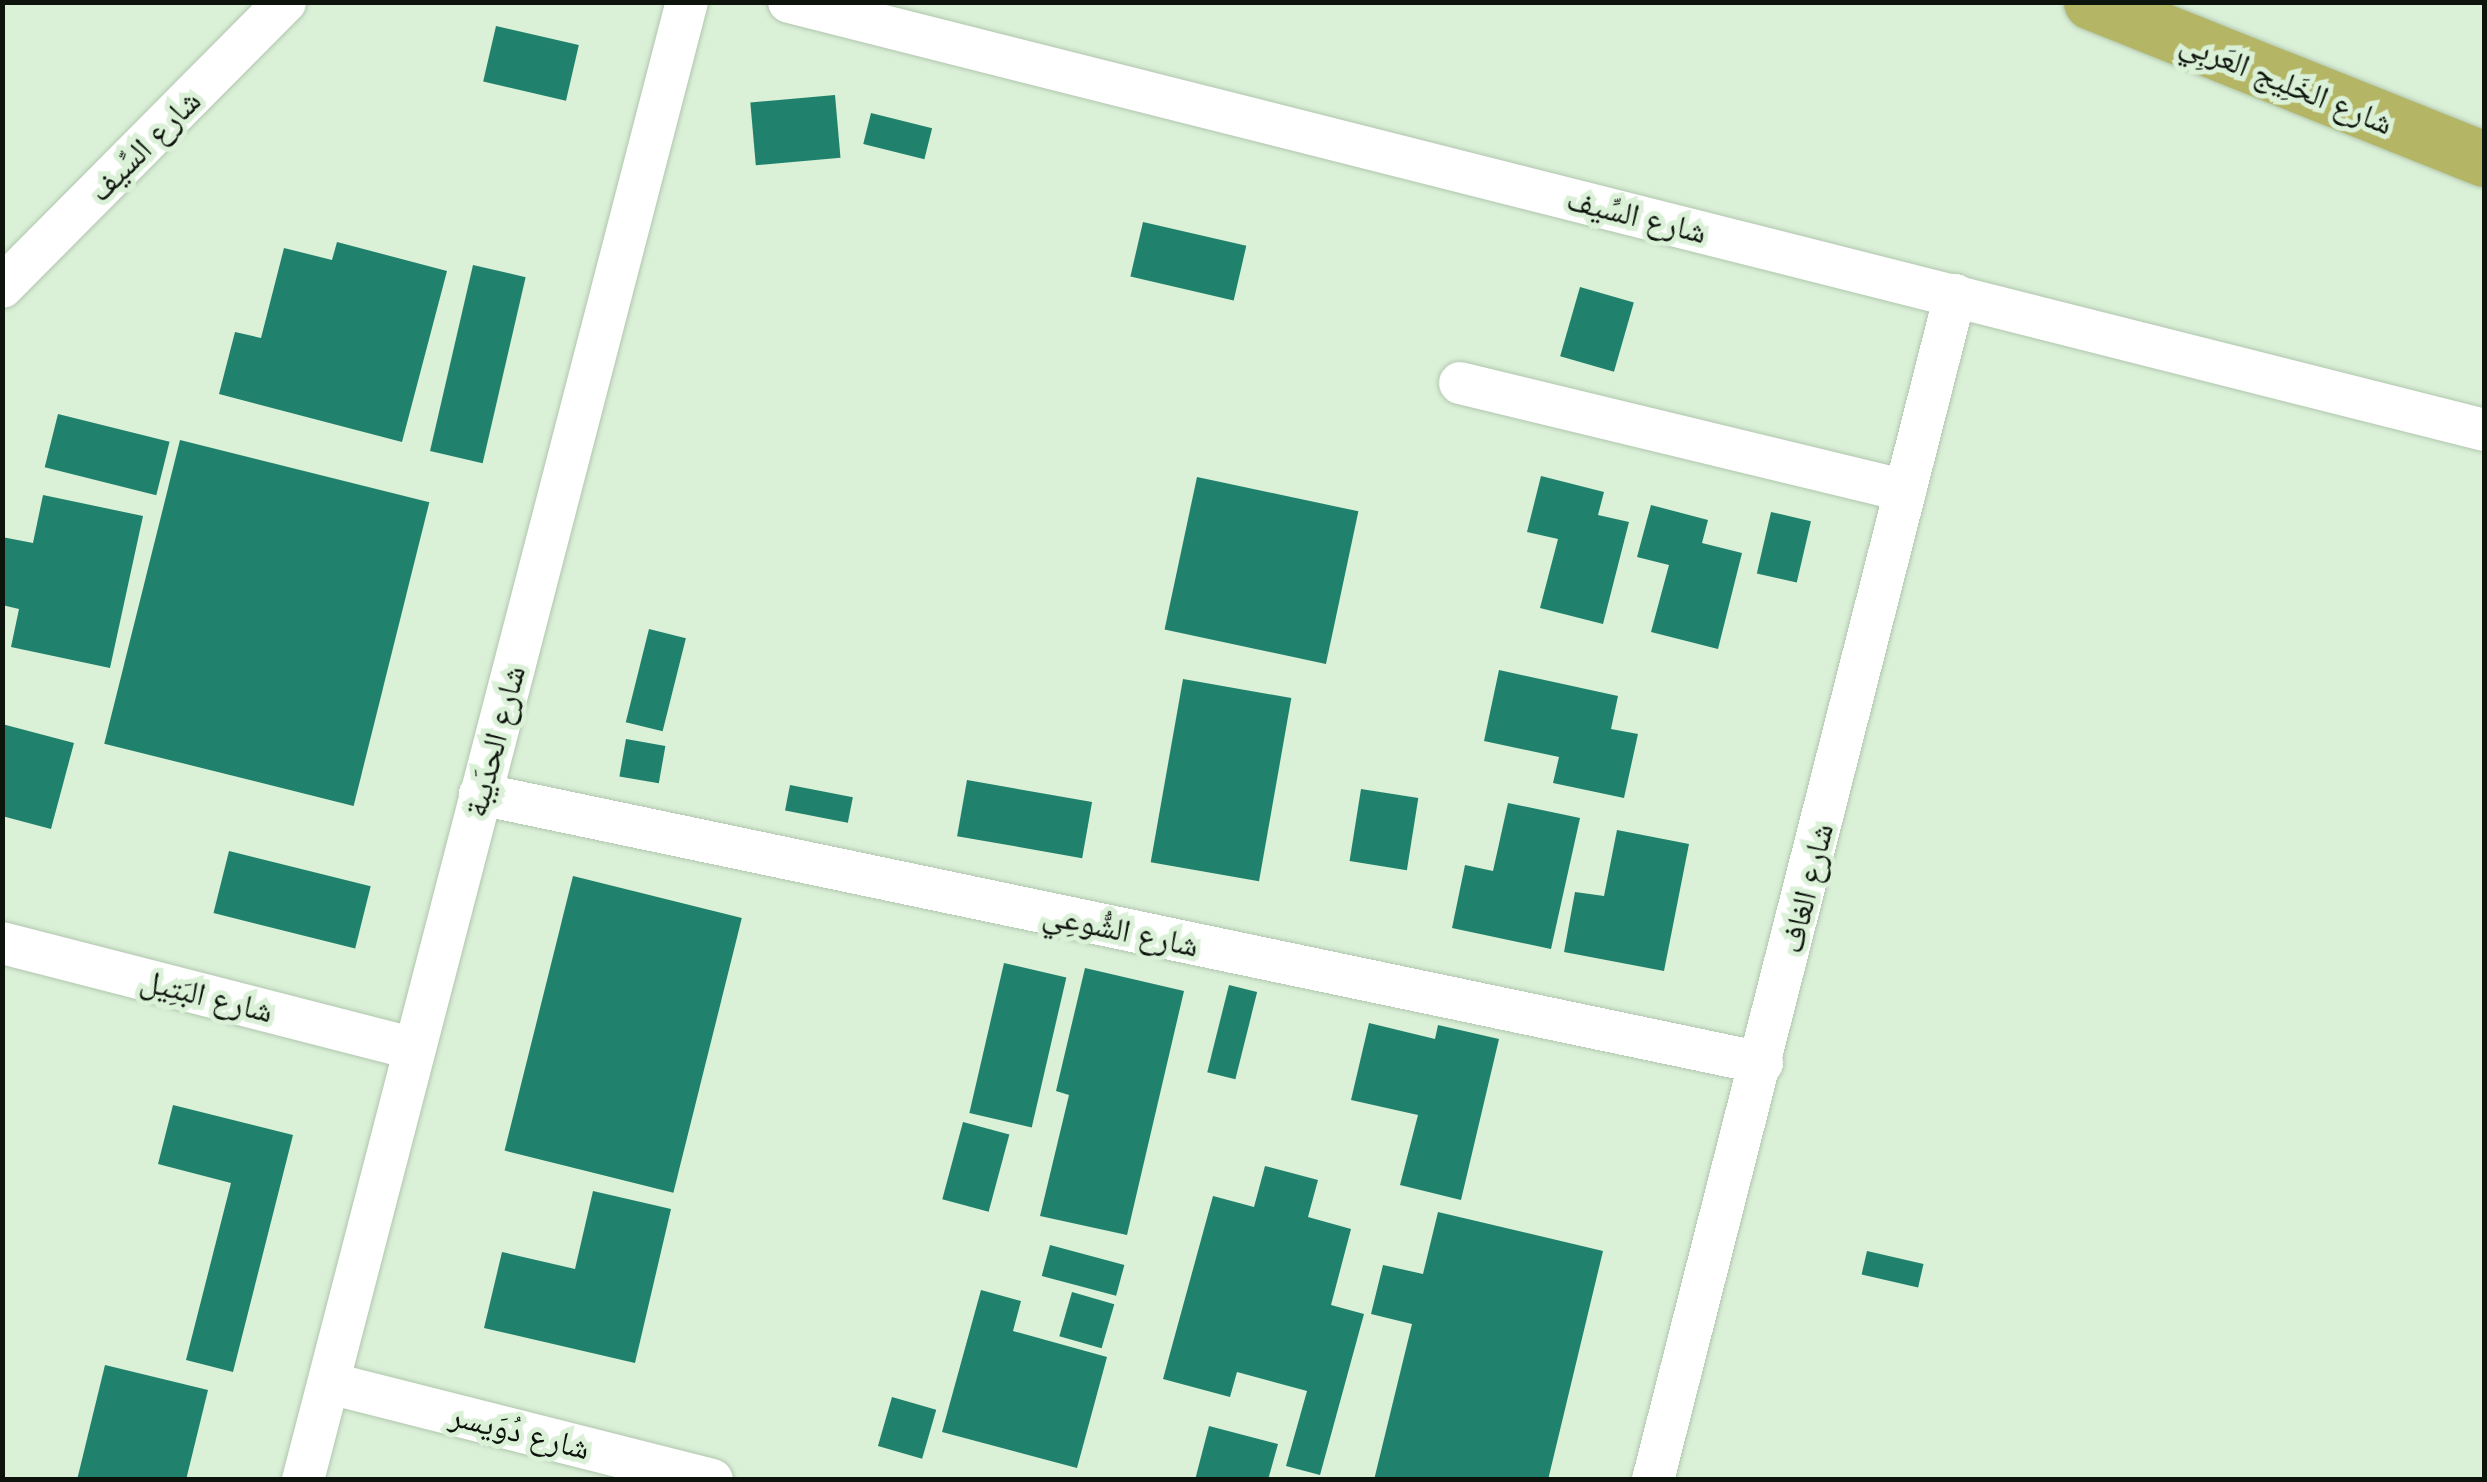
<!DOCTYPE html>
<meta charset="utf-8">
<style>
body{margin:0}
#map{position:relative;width:2487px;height:1482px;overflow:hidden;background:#daf0d7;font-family:"PT Sans","Noto Naskh Arabic",sans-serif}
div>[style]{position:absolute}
.building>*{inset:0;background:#20826c;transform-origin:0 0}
.roads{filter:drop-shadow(0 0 2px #b1c6ae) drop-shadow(0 0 2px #b1c6ae)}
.minor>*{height:42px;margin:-21px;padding:0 21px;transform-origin:21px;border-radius:21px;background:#fff}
.trunk>*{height:55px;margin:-27.5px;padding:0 27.5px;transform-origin:27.5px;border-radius:27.5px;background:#b4b666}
span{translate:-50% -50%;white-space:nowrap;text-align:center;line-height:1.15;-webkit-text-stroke:10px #daf0d7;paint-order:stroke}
.street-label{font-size:32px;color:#0d140c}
.frame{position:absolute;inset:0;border:5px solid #0d140c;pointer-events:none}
</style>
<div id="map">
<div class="building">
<i style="left:496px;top:26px;width:85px;height:57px;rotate:13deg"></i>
<i style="left:835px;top:95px;width:63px;height:85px;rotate:85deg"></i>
<i style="left:871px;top:113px;width:63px;height:32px;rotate:14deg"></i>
<i style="left:1143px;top:222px;width:106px;height:56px;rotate:13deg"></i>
<i style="clip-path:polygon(337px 242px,447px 271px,402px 442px,219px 394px,235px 332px,261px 338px,284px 248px,332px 260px)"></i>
<i style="left:473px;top:265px;width:54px;height:191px;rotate:13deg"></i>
<i style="left:1580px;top:287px;width:56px;height:72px;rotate:16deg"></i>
<i style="left:58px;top:414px;width:115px;height:55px;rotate:14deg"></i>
<i style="left:180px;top:440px;width:257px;height:313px;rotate:14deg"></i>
<i style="clip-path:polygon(1541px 476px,1604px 492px,1598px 515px,1629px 522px,1603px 624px,1540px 608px,1558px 539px,1527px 532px)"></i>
<i style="left:1197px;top:477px;width:165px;height:156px;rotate:12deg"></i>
<i style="clip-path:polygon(43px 495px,143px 516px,110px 668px,11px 647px,19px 609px,2px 605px,2px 537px,33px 543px)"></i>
<i style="clip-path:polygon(1651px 505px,1708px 520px,1702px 543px,1742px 553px,1718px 649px,1651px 632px,1669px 565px,1637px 557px)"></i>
<i style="left:1771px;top:512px;width:41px;height:63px;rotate:13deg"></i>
<i style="left:649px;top:629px;width:38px;height:96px;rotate:14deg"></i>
<i style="clip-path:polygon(1499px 670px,1618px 696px,1611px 729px,1638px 734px,1624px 798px,1553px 783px,1559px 757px,1484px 741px)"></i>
<i style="left:1183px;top:679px;width:110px;height:186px;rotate:10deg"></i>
<i style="clip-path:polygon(2px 724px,74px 743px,51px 829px,2px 816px)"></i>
<i style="left:626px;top:739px;width:40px;height:38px;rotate:10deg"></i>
<i style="left:967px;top:780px;width:127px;height:57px;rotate:10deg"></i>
<i style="left:790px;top:785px;width:64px;height:26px;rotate:11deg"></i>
<i style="left:1361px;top:789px;width:58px;height:73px;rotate:9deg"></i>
<i style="clip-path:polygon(1508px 803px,1580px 818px,1551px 949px,1452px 928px,1465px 865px,1493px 871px)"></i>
<i style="clip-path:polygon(1617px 830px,1689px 844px,1664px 971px,1564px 952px,1575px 892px,1604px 896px)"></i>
<i style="left:229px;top:851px;width:146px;height:64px;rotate:14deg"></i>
<i style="left:573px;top:876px;width:174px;height:283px;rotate:14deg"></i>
<i style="left:1004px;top:963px;width:64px;height:154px;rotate:13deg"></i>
<i style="clip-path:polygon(1085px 968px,1184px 991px,1127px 1235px,1040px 1216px,1069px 1095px,1056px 1091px)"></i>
<i style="left:1229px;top:985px;width:29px;height:90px;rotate:14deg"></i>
<i style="clip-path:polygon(1369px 1023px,1435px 1039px,1438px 1025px,1499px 1039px,1461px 1200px,1400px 1185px,1418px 1115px,1351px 1100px)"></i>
<i style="clip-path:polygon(173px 1105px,293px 1135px,233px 1372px,186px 1360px,231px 1183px,158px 1164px)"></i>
<i style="left:963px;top:1122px;width:48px;height:80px;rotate:15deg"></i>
<i style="clip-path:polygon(1265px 1166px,1318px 1180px,1308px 1217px,1351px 1229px,1331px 1305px,1364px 1314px,1320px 1475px,1286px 1466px,1307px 1391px,1237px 1372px,1230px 1397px,1163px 1379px,1213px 1196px,1254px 1207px)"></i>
<i style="clip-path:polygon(593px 1191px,671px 1209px,635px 1363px,484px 1328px,502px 1252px,575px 1269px)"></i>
<i style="clip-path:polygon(1438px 1212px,1603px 1251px,1548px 1480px,1374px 1480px,1412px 1324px,1371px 1314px,1383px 1265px,1423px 1274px)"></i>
<i style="left:1050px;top:1245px;width:77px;height:32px;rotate:15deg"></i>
<i style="left:1867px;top:1251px;width:58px;height:24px;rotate:13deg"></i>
<i style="clip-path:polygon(981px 1290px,1021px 1301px,1013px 1331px,1107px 1357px,1077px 1468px,942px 1432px)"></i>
<i style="left:1072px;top:1292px;width:44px;height:46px;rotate:16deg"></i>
<i style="clip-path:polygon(105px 1365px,208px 1390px,186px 1480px,77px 1480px)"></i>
<i style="left:892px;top:1397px;width:46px;height:51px;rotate:16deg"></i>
<i style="clip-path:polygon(1209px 1426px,1278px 1444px,1268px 1480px,1195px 1480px)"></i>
</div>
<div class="roads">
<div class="minor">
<i style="left:789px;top:2px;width:1748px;rotate:14.17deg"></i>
<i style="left:2px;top:287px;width:402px;rotate:-45.2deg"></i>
<i style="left:1460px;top:383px;width:458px;rotate:13.6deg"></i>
<i style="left:480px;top:794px;width:1310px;rotate:11.85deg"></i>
<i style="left:2px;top:943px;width:423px;rotate:14.4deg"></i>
<i style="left:329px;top:1383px;width:395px;rotate:14.2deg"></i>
<i style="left:303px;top:1480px;width:1527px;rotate:-75.44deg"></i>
<i style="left:1653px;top:1480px;width:1223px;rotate:-75.7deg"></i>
</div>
<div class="trunk">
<i style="left:2091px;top:2px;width:423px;rotate:21.8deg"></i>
</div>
</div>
<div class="street-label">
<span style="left:2287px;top:82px;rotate:22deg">شارع الخَلِيج العَربِي</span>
<span style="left:144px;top:145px;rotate:-45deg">شارع السِّيف</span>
<span style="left:1637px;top:215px;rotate:14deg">شارع السِّيف</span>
<span style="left:494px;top:741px;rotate:-75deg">شارع الحدَيبة</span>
<span style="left:1806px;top:888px;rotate:-76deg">شارع الغاف</span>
<span style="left:1121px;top:929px;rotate:12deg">شارع الشُّوعِي</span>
<span style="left:207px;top:995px;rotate:14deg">شارع البَتِيل</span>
<span style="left:520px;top:1431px;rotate:14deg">شارع دُوَيسر</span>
</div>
<div class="frame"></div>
</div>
